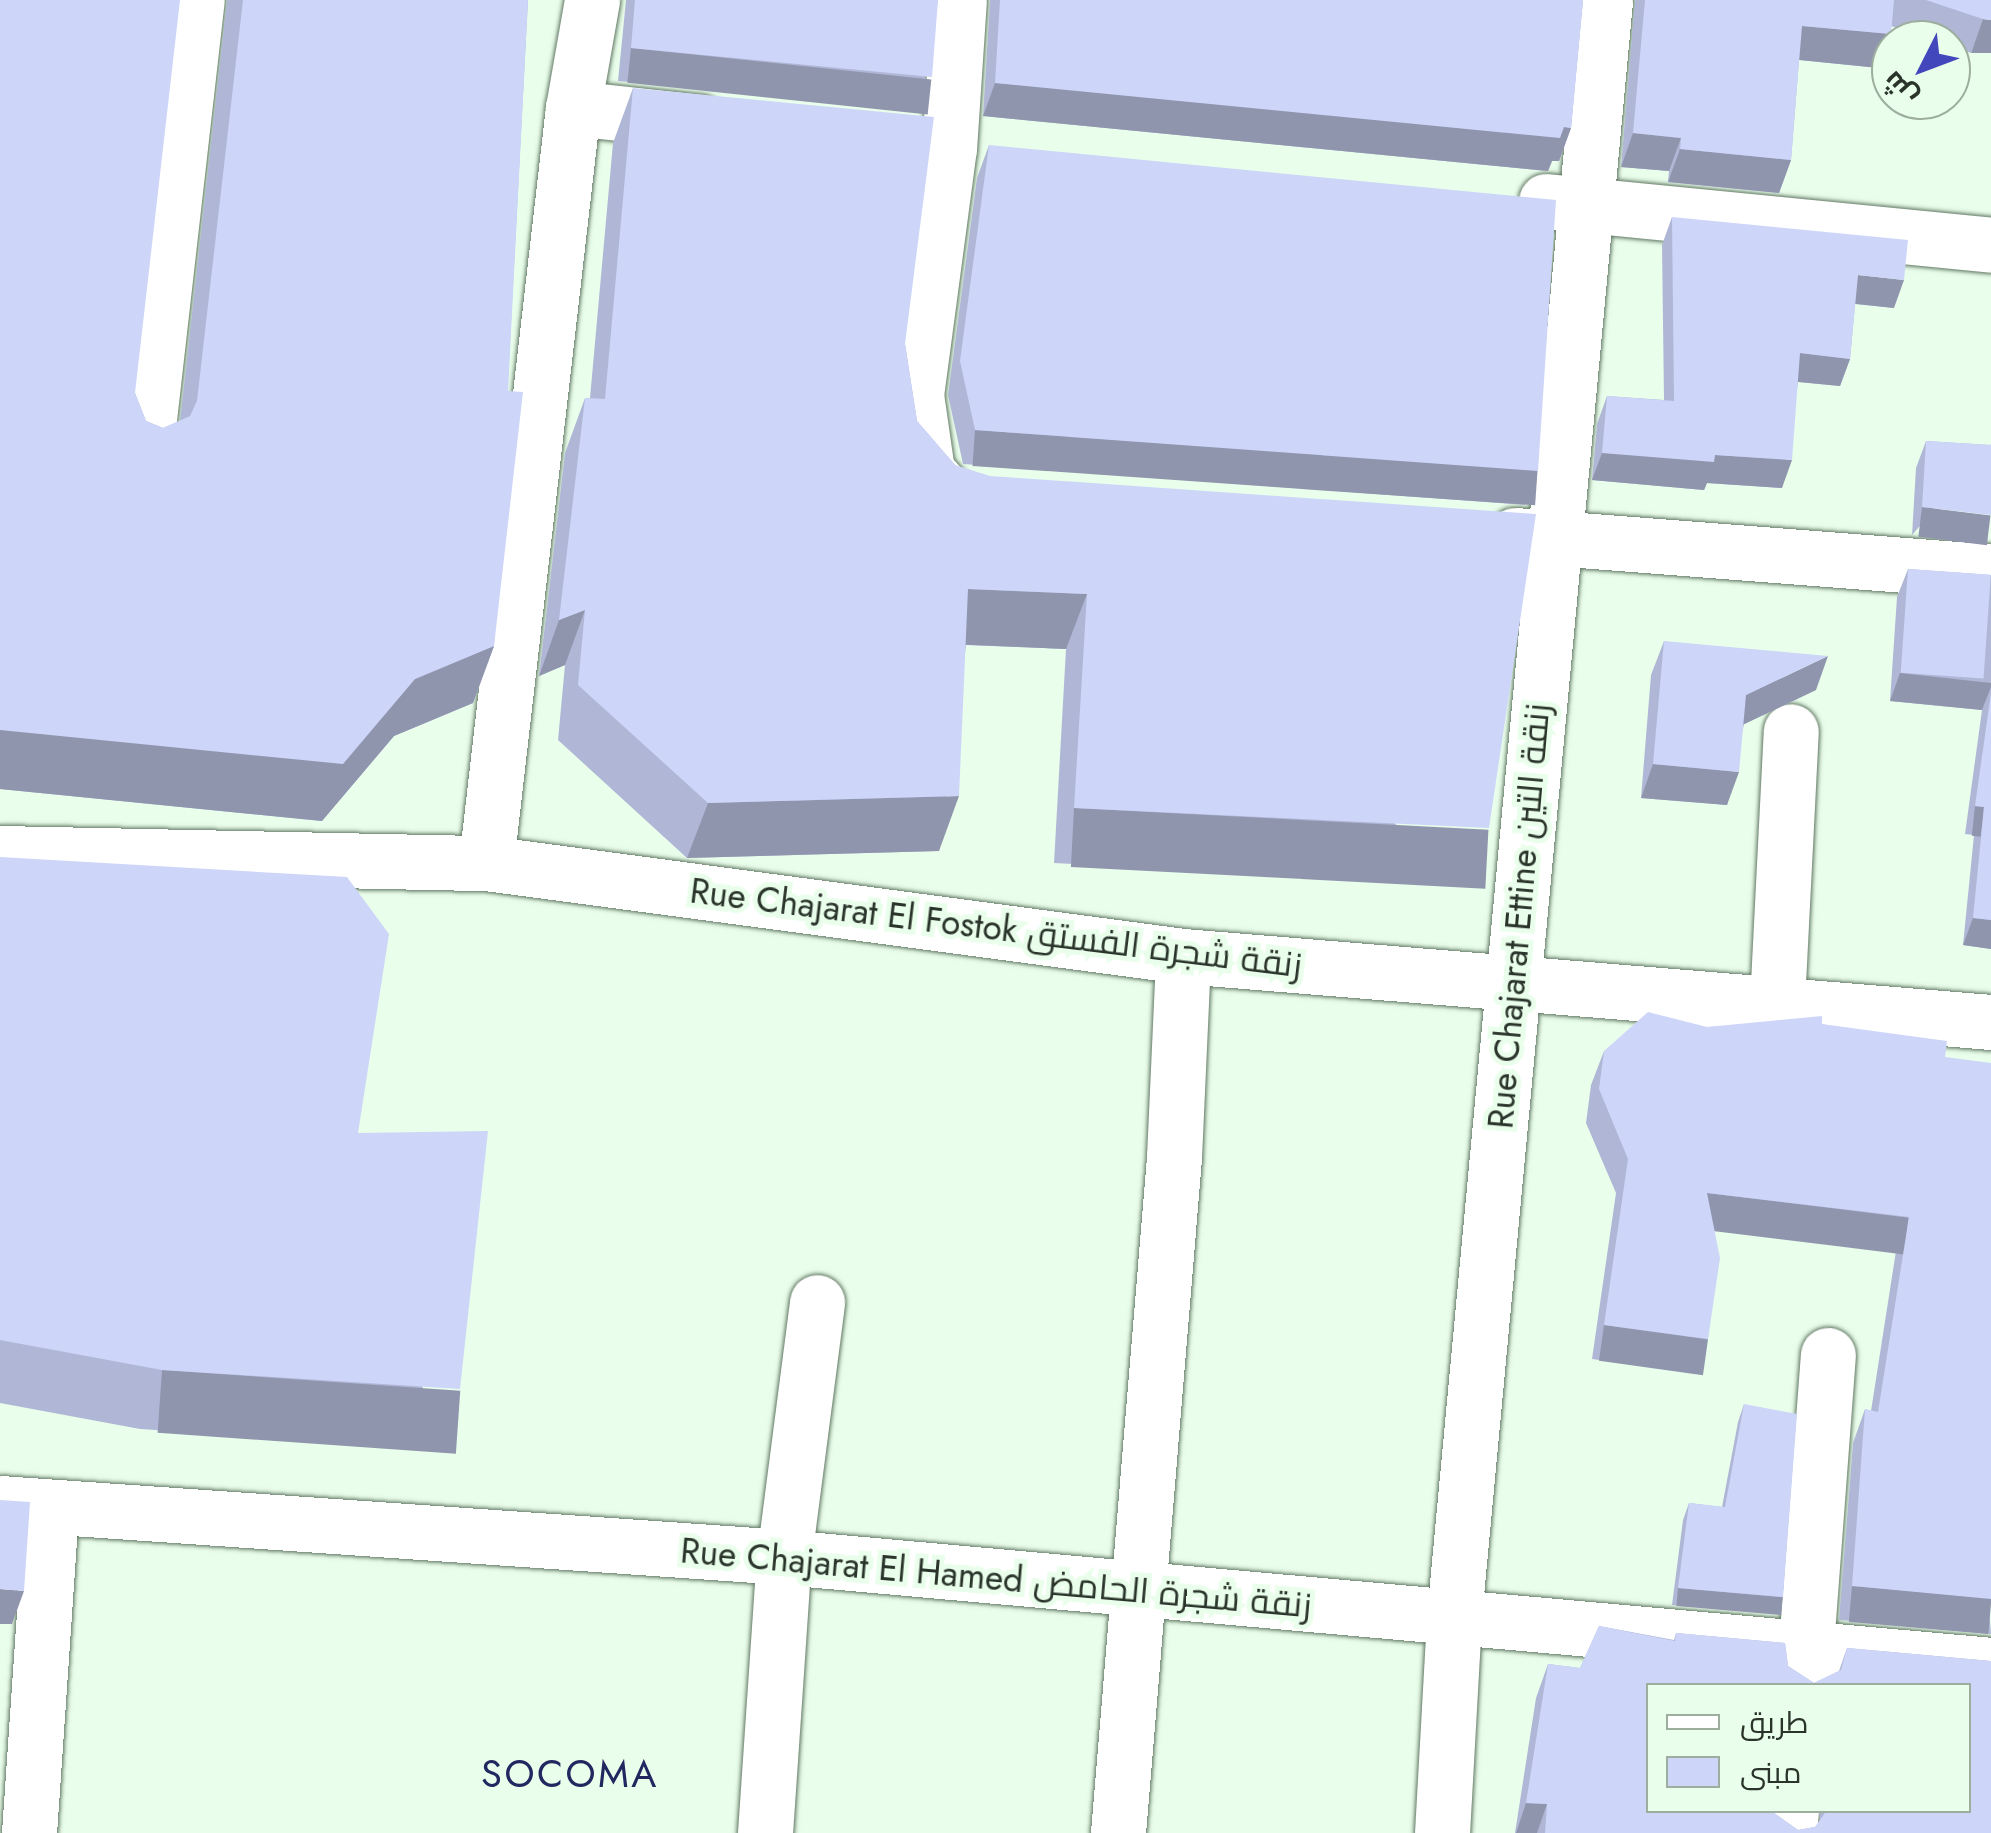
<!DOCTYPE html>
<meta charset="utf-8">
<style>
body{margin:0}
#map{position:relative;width:1991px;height:1833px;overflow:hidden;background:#e9feeb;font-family:Jost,Cairo,sans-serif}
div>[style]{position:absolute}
.roads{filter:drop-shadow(0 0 2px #617863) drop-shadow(0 0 2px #617863)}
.minor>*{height:55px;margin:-27.5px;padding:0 27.5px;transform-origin:27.5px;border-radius:27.5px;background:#fff}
.wall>*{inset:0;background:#b0b7d6}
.shaded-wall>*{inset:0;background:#9095ae;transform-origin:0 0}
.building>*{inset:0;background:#cdd5f9;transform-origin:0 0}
span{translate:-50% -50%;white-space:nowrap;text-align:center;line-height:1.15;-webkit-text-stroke:10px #e9feeb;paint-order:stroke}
.street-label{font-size:35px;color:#2a342b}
.neighbourhood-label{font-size:38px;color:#222760;letter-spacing:2.5px}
.legend{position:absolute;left:1646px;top:1683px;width:325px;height:130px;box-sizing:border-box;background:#e9feeb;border:2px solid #9dad9e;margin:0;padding:12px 18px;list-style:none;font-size:30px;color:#2a342b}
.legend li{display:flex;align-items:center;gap:20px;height:50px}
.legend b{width:50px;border:2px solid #9dad9e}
.north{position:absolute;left:1871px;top:20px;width:100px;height:100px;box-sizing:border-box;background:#e9feeb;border:2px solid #9dad9e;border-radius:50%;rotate:228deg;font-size:28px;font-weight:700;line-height:40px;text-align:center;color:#2a342b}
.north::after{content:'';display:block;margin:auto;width:35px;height:45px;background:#4347bc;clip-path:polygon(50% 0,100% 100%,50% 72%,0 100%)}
</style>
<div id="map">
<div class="roads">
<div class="minor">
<i style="left:573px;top:108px;width:127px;rotate:6.3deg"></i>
<i style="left:1546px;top:201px;width:447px;rotate:5.6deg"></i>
<i style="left:145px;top:454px;width:457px;rotate:-83.5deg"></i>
<i style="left:943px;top:489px;width:24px;rotate:-132deg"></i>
<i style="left:927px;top:471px;width:77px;rotate:-98.2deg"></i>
<i style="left:916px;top:395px;width:248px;rotate:-82.4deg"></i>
<i style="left:949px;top:149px;width:149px;rotate:-86.2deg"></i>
<i style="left:1515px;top:535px;width:477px;rotate:4.4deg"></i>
<i style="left:0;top:853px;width:486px;rotate:1.2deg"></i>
<i style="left:486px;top:863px;width:703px;rotate:7.6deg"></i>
<i style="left:1183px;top:956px;width:811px;rotate:4.67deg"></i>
<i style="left:486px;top:863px;width:760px;rotate:-83.43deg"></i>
<i style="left:573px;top:108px;width:110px;rotate:-80deg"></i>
<i style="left:1777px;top:1003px;width:272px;rotate:-87.1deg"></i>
<i style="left:0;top:1503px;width:786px;rotate:3.94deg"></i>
<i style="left:784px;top:1557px;width:1212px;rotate:5.11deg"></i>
<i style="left:1803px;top:1686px;width:332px;rotate:-85.7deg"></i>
<i style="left:29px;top:1833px;width:327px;rotate:-86.1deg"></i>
<i style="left:765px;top:1833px;width:277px;rotate:-86.1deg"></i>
<i style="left:784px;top:1557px;width:257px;rotate:-82.6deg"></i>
<i style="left:1118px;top:1833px;width:678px;rotate:-85.26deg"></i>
<i style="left:1174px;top:1157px;width:201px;rotate:-87.4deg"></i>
<i style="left:1442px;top:1833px;width:217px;rotate:-86.8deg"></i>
<i style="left:1454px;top:1616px;width:1623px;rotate:-84.66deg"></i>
<i style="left:1789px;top:1833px;width:23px;rotate:-85deg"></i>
</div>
</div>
<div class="wall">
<i style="clip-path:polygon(0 0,135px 393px,146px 421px,163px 428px,180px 421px,227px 0,528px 0,494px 646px,473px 703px,394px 736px,322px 821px,0 789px)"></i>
<i style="clip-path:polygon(626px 0,938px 0,920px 110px,618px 81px)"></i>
<i style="clip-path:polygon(990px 0,1583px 0,1571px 128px,1559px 161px,1552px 161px,1548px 171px,983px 116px)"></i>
<i style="clip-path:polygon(1635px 0,1991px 0,1971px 53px,1951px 46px,1951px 40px,1934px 40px,1891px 26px,1879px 68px,1799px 60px,1791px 160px,1779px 193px,1668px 182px,1669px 171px,1621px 167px)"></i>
<i style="clip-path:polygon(633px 88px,905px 344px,917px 421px,955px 465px,1469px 884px,1054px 863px,1066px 649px,966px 645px,939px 851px,687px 858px,558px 740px,565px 665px,539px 676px,565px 453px,585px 398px,590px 398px,613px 143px)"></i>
<i style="clip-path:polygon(989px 145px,1526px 505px,963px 464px,948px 395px,977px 178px)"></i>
<i style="clip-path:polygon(1672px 217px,1894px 308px,1855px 304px,1850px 359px,1840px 386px,1798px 382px,1782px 488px,1707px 483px,1704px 490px,1592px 480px,1597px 424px,1607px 396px,1664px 400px,1662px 245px)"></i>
<i style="clip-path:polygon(1926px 441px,1990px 445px,1912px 535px,1916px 468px)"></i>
<i style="clip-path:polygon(1908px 569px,1991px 575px,1991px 949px,1963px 945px,1974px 835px,1965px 834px,1982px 710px,1890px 701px,1897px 597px)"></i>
<i style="clip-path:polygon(1664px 641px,1816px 690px,1744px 724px,1727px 805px,1641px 798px,1651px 675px)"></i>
<i style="clip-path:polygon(0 857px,358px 1133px,438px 1448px,140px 1429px,0 1403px)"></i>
<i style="clip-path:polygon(1822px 1024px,1945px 1057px,1991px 1634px,1839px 1620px,1853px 1443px,1865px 1409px,1871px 1411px,1896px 1251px,1714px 1230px,1708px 1339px,1696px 1373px,1592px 1359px,1616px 1193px,1586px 1123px,1591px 1085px,1604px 1051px,1707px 1027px)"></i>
<i style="clip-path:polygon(1744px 1404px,1783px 1597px,1777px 1614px,1672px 1605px,1683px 1520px,1689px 1503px,1722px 1507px,1738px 1422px)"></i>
<i style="clip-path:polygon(evenodd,1599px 1626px,1674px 1640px,1676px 1633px,1785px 1643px,1788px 1666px,1814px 1683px,1839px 1671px,1847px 1648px,1991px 1661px,1991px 1833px,1515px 1833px,1536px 1698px,1548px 1664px,1580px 1668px,1599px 1626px,1648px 1686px,1968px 1686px,1968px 1810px,1819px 1810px,1820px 1821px,1815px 1827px,1798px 1830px,1774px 1813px,1774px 1810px,1648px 1810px,1648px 1686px)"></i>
</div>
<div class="shaded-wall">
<i style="clip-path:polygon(1983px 19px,1991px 20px,1991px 53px,1971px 53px)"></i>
<i style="clip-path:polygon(1802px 26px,1891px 34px,1879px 68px,1790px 59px)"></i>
<i style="left:631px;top:48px;width:302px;height:35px;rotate:6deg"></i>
<i style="clip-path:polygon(995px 83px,1564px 127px,1571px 128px,1559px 161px,1552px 161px,1548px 171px,983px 116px)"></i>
<i style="clip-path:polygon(1633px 133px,1681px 138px,1669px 171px,1621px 167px)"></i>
<i style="clip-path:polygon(1680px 149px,1791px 160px,1779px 193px,1668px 182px)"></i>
<i style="clip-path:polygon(1858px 275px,1904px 280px,1894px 308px,1848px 303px)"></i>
<i style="clip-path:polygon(1800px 353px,1850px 359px,1840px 386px,1789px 381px)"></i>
<i style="left:975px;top:430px;width:564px;height:36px;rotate:4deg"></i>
<i style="clip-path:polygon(1602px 453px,1715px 455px,1792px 460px,1782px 488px,1707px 483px,1704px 490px,1592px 480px)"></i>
<i style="left:1922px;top:507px;width:69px;height:30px;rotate:7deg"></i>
<i style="clip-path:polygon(968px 589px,1087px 594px,1066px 649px,948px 644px)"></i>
<i style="clip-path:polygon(585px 610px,565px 665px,539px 676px,559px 620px)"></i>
<i style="clip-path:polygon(494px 646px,473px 703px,394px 736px,322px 821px,0 789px,0 730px,415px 679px)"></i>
<i style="clip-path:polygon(1828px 656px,1816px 690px,1734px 729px,1746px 695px)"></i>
<i style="clip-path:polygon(1900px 673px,1991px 683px,1991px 687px,1982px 710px,1890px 701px)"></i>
<i style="clip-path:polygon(1653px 764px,1739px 772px,1727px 805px,1641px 798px)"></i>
<i style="clip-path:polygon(959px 796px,939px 851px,687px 858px,708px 803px)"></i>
<i style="left:1975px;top:806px;width:9px;height:30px;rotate:6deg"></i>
<i style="left:1074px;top:808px;width:415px;height:59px;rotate:3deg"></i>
<i style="clip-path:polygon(1973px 918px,1991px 920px,1991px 949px,1963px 945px)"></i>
<i style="left:1707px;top:1193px;width:203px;height:37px;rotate:7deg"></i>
<i style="left:1604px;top:1325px;width:105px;height:36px;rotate:8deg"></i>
<i style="left:162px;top:1370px;width:299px;height:63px;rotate:4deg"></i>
<i style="left:1852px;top:1586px;width:140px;height:36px;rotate:5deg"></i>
<i style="left:1678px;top:1588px;width:105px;height:18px;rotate:5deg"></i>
<i style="clip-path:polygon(0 1589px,24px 1591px,12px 1624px,0 1624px)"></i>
<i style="clip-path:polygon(1526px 1803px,1547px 1804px,1537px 1833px,1516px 1833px)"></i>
</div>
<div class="building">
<i style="clip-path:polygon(0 0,180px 0,135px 393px,146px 421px,163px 428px,190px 416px,197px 401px,243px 0,528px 0,508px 391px,523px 392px,494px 646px,415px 679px,343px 764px,0 730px)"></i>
<i style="clip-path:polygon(635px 0,938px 0,932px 77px,631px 48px)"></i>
<i style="clip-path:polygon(1000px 0,1583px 0,1571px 128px,1564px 127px,1560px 138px,995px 83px)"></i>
<i style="clip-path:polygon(1645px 0,1894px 0,1891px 34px,1802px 26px,1791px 160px,1680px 149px,1681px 138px,1633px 133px)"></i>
<i style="clip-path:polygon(1926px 0,1991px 0,1991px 20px,1983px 19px)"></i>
<i style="clip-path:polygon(633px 88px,934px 117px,905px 344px,917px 421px,955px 465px,990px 476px,1536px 514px,1489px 828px,1074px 808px,1087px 594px,968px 589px,959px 796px,708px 803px,578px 685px,585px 610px,559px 620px,585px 398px,605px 399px)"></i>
<i style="clip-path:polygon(989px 145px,1556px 200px,1538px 471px,975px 430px,960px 361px)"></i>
<i style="clip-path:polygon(1672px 217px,1908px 240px,1904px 280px,1858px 275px,1850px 359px,1800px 353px,1792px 460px,1715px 455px,1714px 462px,1602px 453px,1607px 396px,1674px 401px)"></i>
<i style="clip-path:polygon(1926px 441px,1990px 445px,1991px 444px,1991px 515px,1922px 507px)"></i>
<i style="left:1908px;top:569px;width:83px;height:104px;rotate:4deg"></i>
<i style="clip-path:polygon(1664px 641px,1828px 656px,1746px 695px,1739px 772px,1653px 764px)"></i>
<i style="clip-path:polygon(1991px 693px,1991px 920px,1973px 918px,1984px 807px,1975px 806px)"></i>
<i style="clip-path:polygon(0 857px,347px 877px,389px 934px,358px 1133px,488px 1131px,460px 1389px,162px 1370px,0 1340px)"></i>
<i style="clip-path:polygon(1648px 1012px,1707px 1027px,1822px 1016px,1822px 1024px,1947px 1041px,1945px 1057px,1991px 1063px,1991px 1599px,1852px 1586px,1865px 1409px,1878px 1412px,1909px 1217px,1707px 1193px,1720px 1258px,1708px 1339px,1604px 1325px,1628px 1159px,1599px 1089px,1604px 1051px)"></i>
<i style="clip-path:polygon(1744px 1404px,1797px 1414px,1783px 1597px,1678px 1588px,1689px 1503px,1725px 1507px)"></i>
<i style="clip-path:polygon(0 1500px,30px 1502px,24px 1591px,0 1589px)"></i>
<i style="clip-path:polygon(evenodd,1599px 1626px,1675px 1641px,1676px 1633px,1785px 1643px,1788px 1666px,1814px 1683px,1841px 1670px,1847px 1648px,1991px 1661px,1991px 1833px,1545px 1833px,1547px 1804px,1526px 1803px,1548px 1664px,1580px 1668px,1599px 1626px,1648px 1686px,1968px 1686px,1968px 1810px,1827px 1810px,1815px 1827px,1798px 1830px,1774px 1813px,1774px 1810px,1648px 1810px,1648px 1686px)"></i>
</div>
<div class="street-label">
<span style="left:1519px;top:916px;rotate:-85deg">Rue Chajarat Ettine زنقة التين</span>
<span style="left:996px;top:928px;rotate:7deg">Rue Chajarat El Fostok زنقة شجرة الفستق</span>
<span style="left:996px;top:1578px;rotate:5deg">Rue Chajarat El Hamed زنقة شجرة الحامض</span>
</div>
<div class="neighbourhood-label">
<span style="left:570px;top:1774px">SOCOMA</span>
</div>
<ul class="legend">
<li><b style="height:12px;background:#fff"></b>طريق</li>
<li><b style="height:28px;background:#cdd5f9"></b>مبنى</li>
</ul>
<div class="north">ش</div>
</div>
